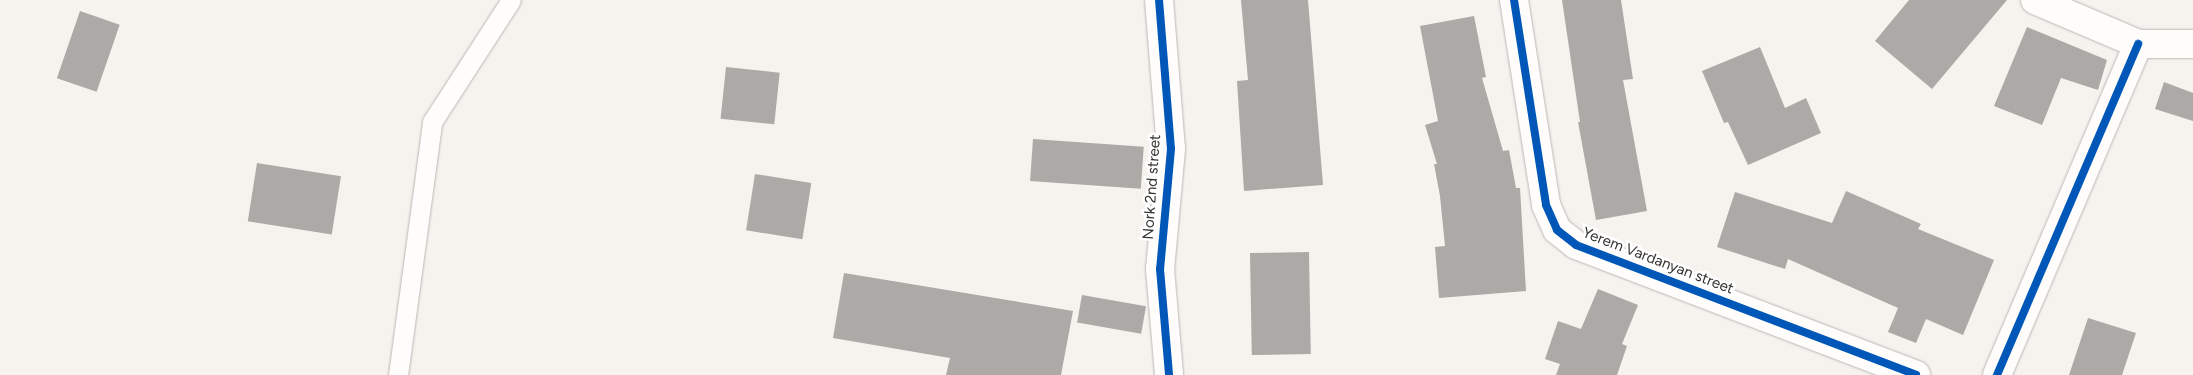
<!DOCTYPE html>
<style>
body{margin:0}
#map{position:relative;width:2193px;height:375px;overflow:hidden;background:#f6f2ee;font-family:Figtree,sans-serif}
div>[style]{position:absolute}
.building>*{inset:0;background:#aca9a6;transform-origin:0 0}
.roads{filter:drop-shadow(0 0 1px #bbb8b5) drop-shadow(0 0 1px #bbb8b5)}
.lane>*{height:19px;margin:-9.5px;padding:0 9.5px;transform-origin:9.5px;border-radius:9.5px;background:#fefdfc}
.street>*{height:28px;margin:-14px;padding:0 14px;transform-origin:14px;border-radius:14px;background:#fefdfc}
.cycleway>*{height:8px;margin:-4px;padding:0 4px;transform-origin:4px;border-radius:4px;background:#0057b8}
span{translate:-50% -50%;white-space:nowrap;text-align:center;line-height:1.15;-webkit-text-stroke:5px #fff;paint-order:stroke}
.street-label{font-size:15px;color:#35322f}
</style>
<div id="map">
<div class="building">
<i style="clip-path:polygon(1241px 0,1308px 0,1323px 185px,1244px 191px,1237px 81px,1248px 80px)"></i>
<i style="clip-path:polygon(1562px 0,1621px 0,1633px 79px,1623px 80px,1647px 211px,1596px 220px,1578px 122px,1580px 122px)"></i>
<i style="clip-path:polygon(1909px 0,2007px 0,1932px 89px,1875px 41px)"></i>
<i style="left:80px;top:11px;width:42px;height:71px;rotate:19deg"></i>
<i style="clip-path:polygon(1474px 16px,1486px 77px,1482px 78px,1503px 151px,1509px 150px,1516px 188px,1520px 188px,1526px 291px,1439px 298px,1435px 247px,1445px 246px,1440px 196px,1434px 164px,1437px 164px,1425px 125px,1438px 121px,1420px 26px)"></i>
<i style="clip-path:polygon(2027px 27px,2107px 60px,2098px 90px,2061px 78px,2042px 125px,1994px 106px)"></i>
<i style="clip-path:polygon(1760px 47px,1785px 108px,1806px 98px,1821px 133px,1748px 165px,1728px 122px,1724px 123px,1702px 71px)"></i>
<i style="left:726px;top:67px;width:54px;height:52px;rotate:6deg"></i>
<i style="clip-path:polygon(2164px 82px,2193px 93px,2193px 121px,2155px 109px)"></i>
<i style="left:1033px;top:139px;width:111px;height:42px;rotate:4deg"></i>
<i style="left:257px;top:163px;width:85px;height:59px;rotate:9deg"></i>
<i style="left:755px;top:174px;width:57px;height:57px;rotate:9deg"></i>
<i style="clip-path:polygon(1846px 191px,1921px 224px,1918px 229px,1994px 260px,1963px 335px,1926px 319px,1916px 343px,1888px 332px,1898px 308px,1788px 259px,1785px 269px,1717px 247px,1735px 192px,1832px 223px)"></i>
<i style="left:1309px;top:252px;width:102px;height:59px;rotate:89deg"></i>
<i style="clip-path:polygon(844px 273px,1073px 311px,1061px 375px,946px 375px,950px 358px,833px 338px)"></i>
<i style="clip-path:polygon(1598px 289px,1638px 305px,1622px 344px,1627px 346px,1617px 375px,1556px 375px,1560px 364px,1545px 359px,1558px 321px,1581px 329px)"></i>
<i style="left:1082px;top:295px;width:65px;height:28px;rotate:10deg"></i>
<i style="clip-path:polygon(2088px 318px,2136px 333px,2122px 375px,2069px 375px)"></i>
</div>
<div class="roads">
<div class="lane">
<i style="left:398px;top:375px;width:255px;rotate:-82.3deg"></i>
<i style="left:432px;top:122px;width:145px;rotate:-57.1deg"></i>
</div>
<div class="street">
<i style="left:1159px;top:0;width:149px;rotate:85.4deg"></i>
<i style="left:1171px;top:149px;width:121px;rotate:95.2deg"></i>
<i style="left:1160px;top:269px;width:106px;rotate:85.1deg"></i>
<i style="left:1514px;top:0;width:207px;rotate:81.1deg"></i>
<i style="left:1546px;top:205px;width:27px;rotate:66deg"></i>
<i style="left:1557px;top:230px;width:24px;rotate:38deg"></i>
<i style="left:1576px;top:245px;width:364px;rotate:20.9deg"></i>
<i style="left:2035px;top:0;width:112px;rotate:23.1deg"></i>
<i style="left:2138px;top:44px;width:55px"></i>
<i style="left:1997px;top:375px;width:360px;rotate:-66.9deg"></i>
</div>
</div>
<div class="cycleway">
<i style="left:1159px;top:0;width:149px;rotate:85.4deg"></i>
<i style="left:1171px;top:149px;width:121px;rotate:95.2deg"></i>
<i style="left:1160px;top:269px;width:106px;rotate:85.1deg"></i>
<i style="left:1514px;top:0;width:207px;rotate:81.1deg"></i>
<i style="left:1546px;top:205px;width:27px;rotate:66deg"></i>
<i style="left:1557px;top:230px;width:24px;rotate:38deg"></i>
<i style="left:1576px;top:245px;width:364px;rotate:20.9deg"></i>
<i style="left:1997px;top:375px;width:360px;rotate:-66.9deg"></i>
</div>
<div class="street-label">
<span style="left:1152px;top:187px;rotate:-86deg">Nork 2nd street</span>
<span style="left:1658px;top:261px;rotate:21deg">Yerem Vardanyan street</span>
</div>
</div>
